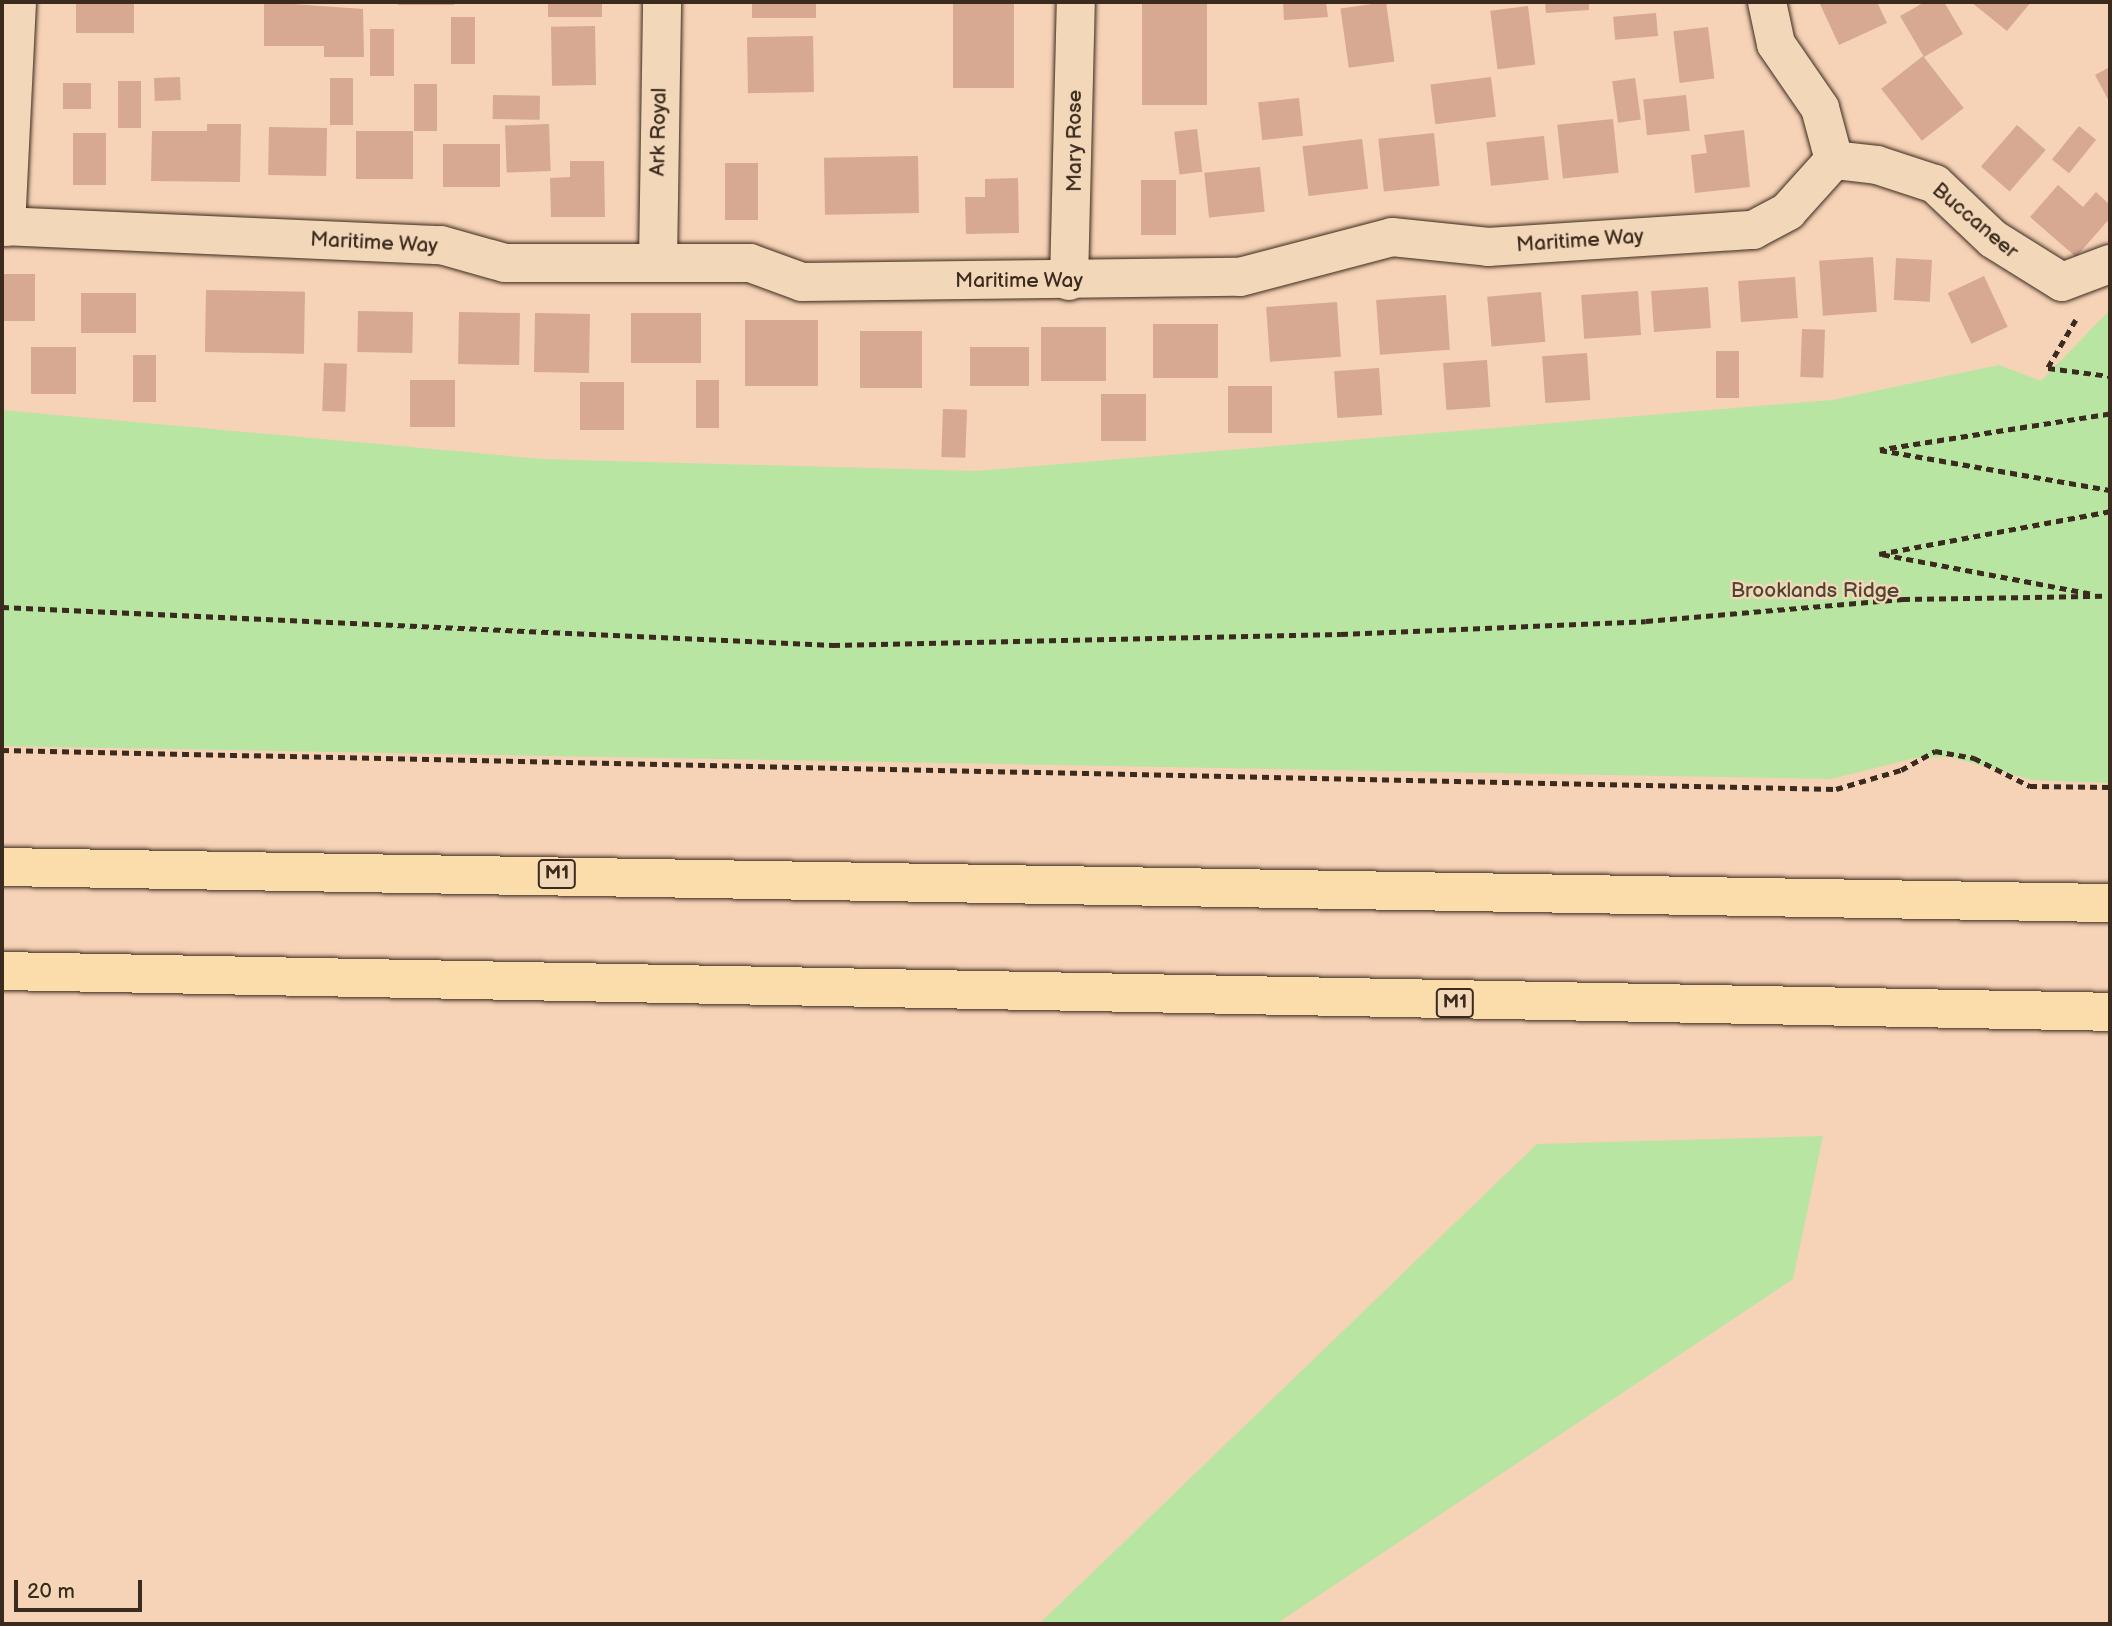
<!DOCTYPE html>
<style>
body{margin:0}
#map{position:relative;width:2112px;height:1626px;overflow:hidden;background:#f6d2b6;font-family:"Balsamiq Sans",sans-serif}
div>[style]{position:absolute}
.green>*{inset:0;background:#b9e5a3}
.building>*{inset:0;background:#d7a892;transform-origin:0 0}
.path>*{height:4.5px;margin-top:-2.25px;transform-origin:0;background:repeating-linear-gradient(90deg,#3b2a1e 0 7px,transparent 0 12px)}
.roads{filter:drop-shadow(0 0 2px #3b2a1e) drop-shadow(0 0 2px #3b2a1e)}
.minor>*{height:38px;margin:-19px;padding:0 19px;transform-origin:19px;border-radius:19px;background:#f2d7b9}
.highway>*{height:38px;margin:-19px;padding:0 19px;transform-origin:19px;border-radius:19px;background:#faddab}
span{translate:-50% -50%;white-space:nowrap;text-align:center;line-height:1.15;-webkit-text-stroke:5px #f2d7b9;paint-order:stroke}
.shield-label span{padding:2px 5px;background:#f2d7b9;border:2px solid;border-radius:5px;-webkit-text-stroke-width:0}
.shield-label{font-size:19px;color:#3b2a1e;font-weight:700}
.street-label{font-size:21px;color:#3b2a1e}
.park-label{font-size:21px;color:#4e4632}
.frame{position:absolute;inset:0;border:4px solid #3b2a1e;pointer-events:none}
.scale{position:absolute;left:14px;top:1580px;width:128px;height:32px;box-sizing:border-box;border:4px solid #3b2a1e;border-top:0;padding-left:9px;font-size:21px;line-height:24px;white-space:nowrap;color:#3b2a1e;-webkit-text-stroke:5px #f2d7b9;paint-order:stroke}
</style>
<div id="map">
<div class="green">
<i style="clip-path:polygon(2110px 310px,2110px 783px,2033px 780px,1950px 757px,1915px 758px,1831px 779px,2px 746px,2px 410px,542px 459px,976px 471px,1832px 400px,1999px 365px,2041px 381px)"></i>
<i style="clip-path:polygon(1823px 1136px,1793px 1279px,1276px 1624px,1039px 1624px,1537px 1144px)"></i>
</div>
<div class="building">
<i style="left:76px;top:2px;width:58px;height:31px"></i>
<i style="clip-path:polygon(264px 2px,363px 9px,364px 57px,324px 57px,324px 46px,264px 46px)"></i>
<i style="left:398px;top:2px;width:56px;height:3px"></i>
<i style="left:548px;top:2px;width:54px;height:15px"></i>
<i style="left:752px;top:2px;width:64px;height:16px"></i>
<i style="left:953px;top:2px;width:61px;height:86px"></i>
<i style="left:1142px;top:2px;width:65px;height:103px"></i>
<i style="clip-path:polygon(1283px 2px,1326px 2px,1328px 17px,1284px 20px)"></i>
<i style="left:1386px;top:2px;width:60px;height:46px;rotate:82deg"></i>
<i style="clip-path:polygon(1545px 2px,1589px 2px,1589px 10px,1546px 13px)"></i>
<i style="clip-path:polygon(1819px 2px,1877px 2px,1887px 23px,1839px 45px)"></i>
<i style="clip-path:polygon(1925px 2px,1944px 2px,1963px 34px,1924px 57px,1900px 16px)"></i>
<i style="clip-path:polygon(1971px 2px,2031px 2px,2007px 31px)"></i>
<i style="left:1528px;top:6px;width:59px;height:38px;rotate:83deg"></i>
<i style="left:1656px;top:13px;width:23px;height:43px;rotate:85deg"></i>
<i style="left:451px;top:17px;width:24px;height:47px"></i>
<i style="left:595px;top:26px;width:59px;height:44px;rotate:89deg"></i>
<i style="left:1708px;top:27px;width:52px;height:35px;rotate:83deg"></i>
<i style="left:370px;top:29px;width:24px;height:47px"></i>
<i style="left:813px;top:36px;width:56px;height:66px;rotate:89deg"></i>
<i style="left:1923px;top:56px;width:66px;height:53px;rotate:52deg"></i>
<i style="clip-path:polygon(2110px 67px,2110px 103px,2095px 75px)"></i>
<i style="left:180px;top:77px;width:23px;height:26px;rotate:88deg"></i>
<i style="left:1491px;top:77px;width:40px;height:61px;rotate:83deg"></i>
<i style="left:330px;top:78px;width:23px;height:47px"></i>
<i style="left:1635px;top:78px;width:42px;height:23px;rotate:82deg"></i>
<i style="left:141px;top:81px;width:47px;height:23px;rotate:90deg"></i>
<i style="left:63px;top:83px;width:28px;height:26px"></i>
<i style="left:414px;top:84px;width:23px;height:47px"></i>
<i style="left:493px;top:95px;width:47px;height:24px;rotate:1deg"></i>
<i style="left:1686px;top:95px;width:36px;height:43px;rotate:84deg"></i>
<i style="left:1299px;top:98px;width:38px;height:41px;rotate:84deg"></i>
<i style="left:1613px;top:119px;width:54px;height:56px;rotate:84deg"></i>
<i style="clip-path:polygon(207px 124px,241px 124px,240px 182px,151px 181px,152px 131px,207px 131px)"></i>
<i style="left:549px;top:124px;width:47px;height:44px;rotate:88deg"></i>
<i style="left:2017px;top:125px;width:38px;height:55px;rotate:41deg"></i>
<i style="left:2079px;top:126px;width:22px;height:43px;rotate:39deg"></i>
<i style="left:269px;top:127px;width:58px;height:48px;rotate:1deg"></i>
<i style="left:1197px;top:129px;width:43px;height:23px;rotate:83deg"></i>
<i style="clip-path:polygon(1744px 130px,1750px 187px,1695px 193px,1691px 155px,1707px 153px,1704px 135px)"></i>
<i style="left:356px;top:131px;width:57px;height:48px"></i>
<i style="left:73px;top:133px;width:33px;height:52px"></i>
<i style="left:1434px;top:133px;width:53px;height:56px;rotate:84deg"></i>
<i style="left:1544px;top:136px;width:44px;height:58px;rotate:84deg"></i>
<i style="left:1362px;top:139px;width:50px;height:60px;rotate:83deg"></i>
<i style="left:443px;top:144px;width:57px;height:43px"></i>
<i style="left:918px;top:156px;width:57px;height:94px;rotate:89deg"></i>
<i style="clip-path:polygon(570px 161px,604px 161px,605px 217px,551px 217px,550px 178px,570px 177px)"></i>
<i style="left:725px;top:163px;width:33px;height:57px"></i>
<i style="left:1260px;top:167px;width:45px;height:56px;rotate:84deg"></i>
<i style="clip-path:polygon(1018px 178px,1019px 233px,966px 234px,965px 197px,985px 197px,985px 179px)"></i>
<i style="left:1141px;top:180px;width:35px;height:55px"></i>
<i style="clip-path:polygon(2058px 185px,2083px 207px,2096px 192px,2110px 205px,2110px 218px,2076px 257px,2030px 217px)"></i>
<i style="left:1873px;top:257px;width:55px;height:54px;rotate:86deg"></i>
<i style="left:1896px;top:258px;width:36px;height:42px;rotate:3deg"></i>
<i style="left:2px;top:274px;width:33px;height:47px"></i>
<i style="left:1984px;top:276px;width:56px;height:40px;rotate:65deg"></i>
<i style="left:1795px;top:277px;width:41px;height:57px;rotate:86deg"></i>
<i style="left:1708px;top:287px;width:41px;height:57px;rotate:86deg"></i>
<i style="left:206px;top:290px;width:99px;height:62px;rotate:1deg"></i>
<i style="left:1638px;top:291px;width:44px;height:57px;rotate:86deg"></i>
<i style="left:1541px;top:292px;width:50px;height:54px;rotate:85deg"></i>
<i style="left:81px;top:293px;width:55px;height:40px"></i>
<i style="left:1446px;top:295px;width:55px;height:70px;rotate:86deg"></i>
<i style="left:1337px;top:302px;width:55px;height:71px;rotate:86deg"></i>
<i style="left:358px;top:311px;width:55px;height:41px;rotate:1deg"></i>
<i style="left:459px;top:312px;width:61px;height:52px;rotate:1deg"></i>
<i style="left:535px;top:313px;width:55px;height:59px;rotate:1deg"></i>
<i style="left:631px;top:313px;width:70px;height:50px"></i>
<i style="left:818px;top:320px;width:66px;height:73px;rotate:90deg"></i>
<i style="left:1153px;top:324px;width:65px;height:54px"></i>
<i style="left:1041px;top:327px;width:65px;height:54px"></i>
<i style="left:1802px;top:329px;width:23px;height:48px;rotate:2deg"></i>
<i style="left:860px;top:331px;width:62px;height:57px"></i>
<i style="left:31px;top:347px;width:45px;height:47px"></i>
<i style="left:1029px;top:347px;width:39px;height:59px;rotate:90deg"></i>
<i style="left:1716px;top:351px;width:23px;height:47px"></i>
<i style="left:1587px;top:353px;width:47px;height:45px;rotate:86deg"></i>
<i style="left:133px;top:355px;width:23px;height:47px"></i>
<i style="left:1487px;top:360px;width:47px;height:44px;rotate:86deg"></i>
<i style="left:324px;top:363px;width:23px;height:48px;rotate:2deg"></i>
<i style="left:1379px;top:368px;width:47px;height:45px;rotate:86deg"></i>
<i style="left:410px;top:380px;width:45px;height:47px"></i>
<i style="left:719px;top:380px;width:48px;height:23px;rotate:90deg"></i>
<i style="left:580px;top:382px;width:44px;height:48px"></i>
<i style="left:1228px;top:386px;width:44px;height:47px"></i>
<i style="left:1101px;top:394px;width:45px;height:47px"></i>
<i style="left:943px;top:409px;width:24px;height:48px;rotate:2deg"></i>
</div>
<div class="path">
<i style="left:2076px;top:320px;width:56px;rotate:120.3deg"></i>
<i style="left:2048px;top:368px;width:63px;rotate:7.4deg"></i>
<i style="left:2110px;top:414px;width:233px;rotate:171.1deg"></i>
<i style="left:1880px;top:450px;width:233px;rotate:9.9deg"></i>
<i style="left:2090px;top:594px;width:215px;rotate:-169.3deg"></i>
<i style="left:1879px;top:554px;width:235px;rotate:-10.5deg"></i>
<i style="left:2px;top:607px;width:832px;rotate:2.62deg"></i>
<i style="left:833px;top:645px;width:508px;rotate:-1.24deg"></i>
<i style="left:1341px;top:634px;width:305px;rotate:-2.4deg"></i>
<i style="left:1646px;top:621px;width:258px;rotate:-4.9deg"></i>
<i style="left:1903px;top:599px;width:199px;rotate:-0.9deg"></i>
<i style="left:2px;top:750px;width:1834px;rotate:1.22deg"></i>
<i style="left:1836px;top:789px;width:68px;rotate:-16.3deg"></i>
<i style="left:1901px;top:770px;width:39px;rotate:-29deg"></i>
<i style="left:1935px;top:751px;width:40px;rotate:10deg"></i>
<i style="left:1974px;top:758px;width:63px;rotate:26.6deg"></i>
<i style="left:2030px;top:786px;width:80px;rotate:0.7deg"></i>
</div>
<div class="roads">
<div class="minor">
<i style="left:1767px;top:2px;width:43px;rotate:77.9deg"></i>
<i style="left:1776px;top:44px;width:78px;rotate:55.5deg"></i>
<i style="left:1820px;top:108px;width:54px;rotate:74.9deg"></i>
<i style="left:1834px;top:160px;width:43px;rotate:6.6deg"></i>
<i style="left:1877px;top:165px;width:61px;rotate:18.1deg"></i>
<i style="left:1935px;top:184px;width:80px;rotate:43.5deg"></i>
<i style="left:1993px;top:239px;width:81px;rotate:31.9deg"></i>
<i style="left:2062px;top:282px;width:51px;rotate:-20.6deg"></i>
<i style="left:2px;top:226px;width:439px;rotate:2.5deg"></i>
<i style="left:441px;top:245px;width:66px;rotate:15.7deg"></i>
<i style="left:505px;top:263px;width:245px"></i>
<i style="left:750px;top:263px;width:55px;rotate:20.1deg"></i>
<i style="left:802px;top:282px;width:438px;rotate:-0.7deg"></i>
<i style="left:1240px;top:277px;width:157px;rotate:-14.7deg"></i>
<i style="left:1392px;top:237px;width:97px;rotate:5.9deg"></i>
<i style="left:1488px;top:247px;width:266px;rotate:-3.7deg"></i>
<i style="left:1753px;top:230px;width:40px;rotate:-28deg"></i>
<i style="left:1788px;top:211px;width:69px;rotate:-48deg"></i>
<i style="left:6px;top:227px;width:225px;rotate:-87.2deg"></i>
<i style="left:658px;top:262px;width:260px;rotate:-89.1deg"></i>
<i style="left:1069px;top:281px;width:279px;rotate:-88.6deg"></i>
</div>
<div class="highway">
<i style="left:2px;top:867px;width:2108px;rotate:0.98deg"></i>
<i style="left:2px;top:971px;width:2108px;rotate:1.11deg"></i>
</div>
</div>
<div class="shield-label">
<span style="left:557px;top:874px">M1</span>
<span style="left:1455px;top:1003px">M1</span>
</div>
<div class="street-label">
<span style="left:659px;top:132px;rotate:-89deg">Ark Royal</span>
<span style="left:1075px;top:141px;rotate:-90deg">Mary Rose</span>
<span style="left:1975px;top:221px;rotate:40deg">Buccaneer</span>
<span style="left:1580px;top:241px;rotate:-4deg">Maritime Way</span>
<span style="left:374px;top:243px;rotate:3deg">Maritime Way</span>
<span style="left:1019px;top:281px">Maritime Way</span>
</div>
<div class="park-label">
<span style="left:1815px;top:591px">Brooklands Ridge</span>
</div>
<div class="frame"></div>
<div class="scale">20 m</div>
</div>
